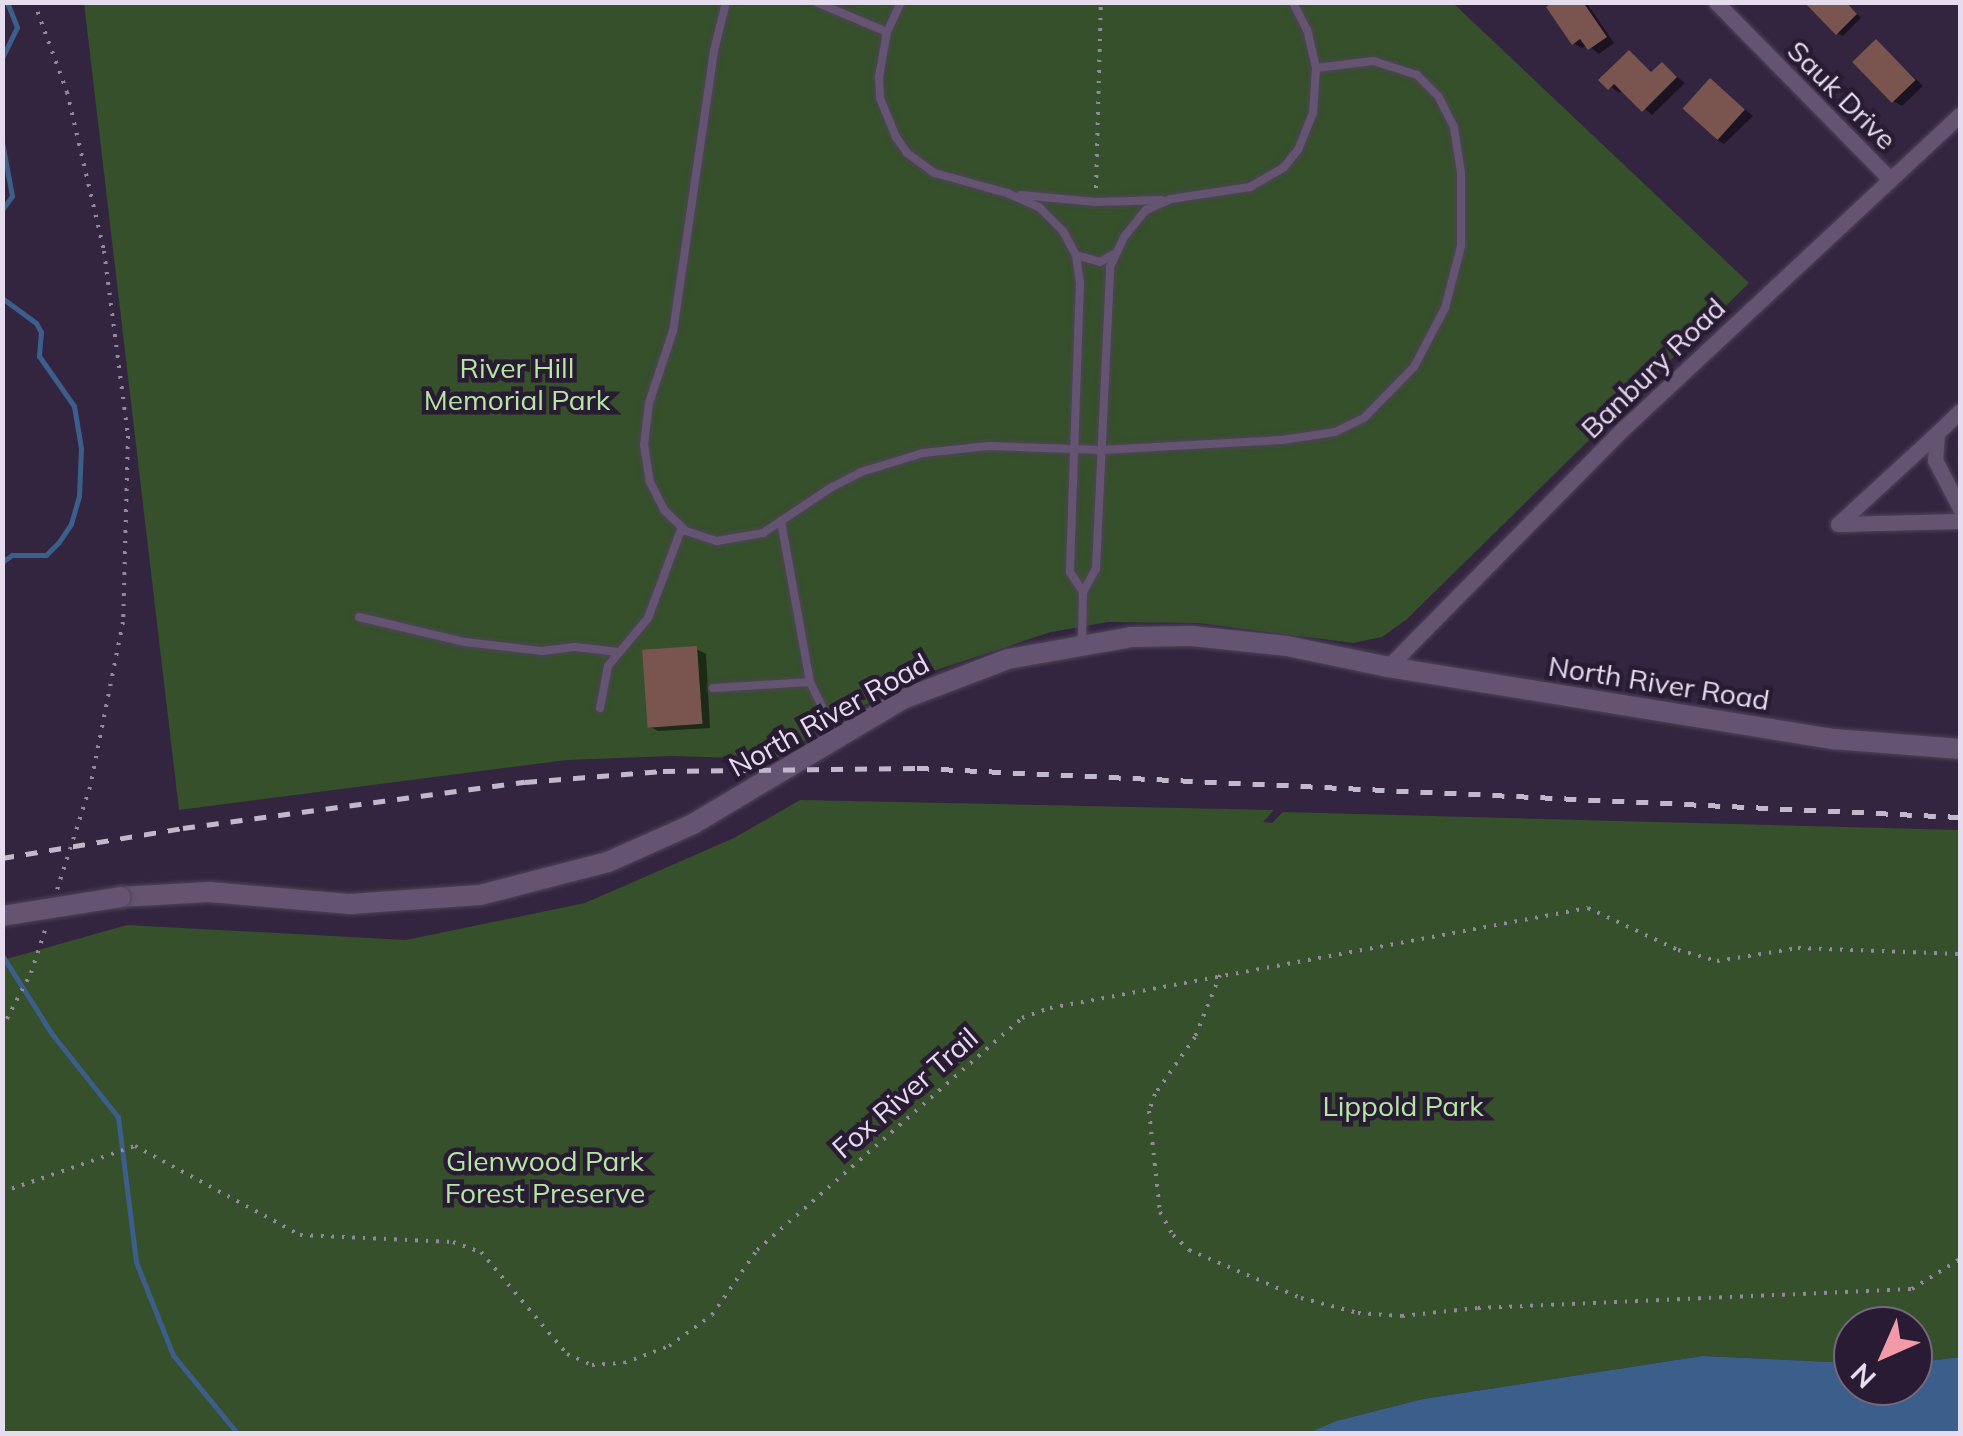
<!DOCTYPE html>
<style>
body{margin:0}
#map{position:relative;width:1963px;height:1436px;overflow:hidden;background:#33253f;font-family:Mulish,sans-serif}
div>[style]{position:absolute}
.green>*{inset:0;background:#35502a}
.water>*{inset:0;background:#3b5f8a}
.shadow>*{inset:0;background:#0007}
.stream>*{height:5px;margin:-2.5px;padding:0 2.5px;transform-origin:2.5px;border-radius:2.5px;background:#3b5f8a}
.building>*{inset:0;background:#7a5550;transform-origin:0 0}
.path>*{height:4px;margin-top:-2px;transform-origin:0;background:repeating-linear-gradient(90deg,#93889d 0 2.5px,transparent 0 10.5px)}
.roads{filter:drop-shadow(0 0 2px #4f4359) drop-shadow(0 0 2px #4f4359)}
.lane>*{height:8px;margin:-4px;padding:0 4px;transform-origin:4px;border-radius:4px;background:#645472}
.street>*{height:15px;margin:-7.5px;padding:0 7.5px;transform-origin:7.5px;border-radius:7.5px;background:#645472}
.secondary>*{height:20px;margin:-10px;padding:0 10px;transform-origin:10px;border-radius:10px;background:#645472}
.rail>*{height:5px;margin-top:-2.5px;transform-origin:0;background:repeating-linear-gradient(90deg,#c2b8cb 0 12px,transparent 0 24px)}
.bridges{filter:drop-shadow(0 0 2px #4f4359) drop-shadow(0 0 2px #4f4359)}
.secondary-bridge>*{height:20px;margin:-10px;padding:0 10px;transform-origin:10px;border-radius:10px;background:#645472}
span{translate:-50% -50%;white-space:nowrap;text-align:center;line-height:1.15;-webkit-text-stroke:9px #291b34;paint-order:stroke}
.street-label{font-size:28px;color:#e5dced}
.park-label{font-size:28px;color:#b3e8a0}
.frame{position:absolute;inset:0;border:5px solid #e5dced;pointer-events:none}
.north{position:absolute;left:1833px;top:1306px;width:100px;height:100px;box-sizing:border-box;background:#291b34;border:2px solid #74687e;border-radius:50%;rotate:225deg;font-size:28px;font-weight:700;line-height:40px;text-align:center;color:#e5dced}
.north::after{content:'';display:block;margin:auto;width:35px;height:45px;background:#f39aa8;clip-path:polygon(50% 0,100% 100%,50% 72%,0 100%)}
</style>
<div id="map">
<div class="green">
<i style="clip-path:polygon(84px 3px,1453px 3px,1749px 283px,1407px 619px,1382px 637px,1353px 643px,1200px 623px,1108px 622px,1051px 632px,924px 674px,855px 710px,775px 759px,672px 756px,567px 760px,179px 810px)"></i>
<i style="clip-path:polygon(800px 800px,1274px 810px,1263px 822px,1272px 823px,1283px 812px,1960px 830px,1960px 1357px,1913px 1363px,1913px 1326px,1853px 1326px,1853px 1363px,1702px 1356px,1423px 1399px,1336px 1421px,1309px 1434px,3px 1434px,3px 960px,127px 925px,406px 940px,585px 903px,734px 838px)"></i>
</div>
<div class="water">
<i style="clip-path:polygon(1702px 1356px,1853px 1363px,1853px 1386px,1913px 1386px,1913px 1363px,1960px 1357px,1960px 1433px,1309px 1433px,1336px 1421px,1423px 1399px)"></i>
</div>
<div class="shadow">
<i style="clip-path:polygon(1557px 2px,1586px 2px,1614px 43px,1599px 54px,1587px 45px,1582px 48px,1573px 43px)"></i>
<i style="clip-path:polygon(1846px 2px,1861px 18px,1843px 36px,1837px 33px)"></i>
<i style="clip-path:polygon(1877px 42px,1923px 86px,1902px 106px,1893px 101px)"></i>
<i style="clip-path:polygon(1630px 53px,1654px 74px,1663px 65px,1685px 83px,1652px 115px,1623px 89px,1619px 93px,1602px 80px)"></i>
<i style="clip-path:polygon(1719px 87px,1753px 116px,1724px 144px,1715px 139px)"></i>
<i style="clip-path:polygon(696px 649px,706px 654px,710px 728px,658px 731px,649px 726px)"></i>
</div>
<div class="stream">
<i style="left:2px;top:58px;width:34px;rotate:-64deg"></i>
<i style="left:17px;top:27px;width:27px;rotate:-112deg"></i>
<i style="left:2px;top:142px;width:55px;rotate:79.5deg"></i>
<i style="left:12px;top:196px;width:17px;rotate:126deg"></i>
<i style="left:2px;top:298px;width:42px;rotate:36.3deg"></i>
<i style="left:36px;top:323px;width:10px;rotate:61deg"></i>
<i style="left:41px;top:332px;width:24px;rotate:95deg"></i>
<i style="left:39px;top:356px;width:61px;rotate:55deg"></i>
<i style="left:74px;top:406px;width:43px;rotate:80.5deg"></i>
<i style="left:81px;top:448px;width:48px;rotate:92.4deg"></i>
<i style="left:79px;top:496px;width:29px;rotate:106deg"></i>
<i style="left:71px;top:524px;width:23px;rotate:124deg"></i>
<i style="left:58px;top:543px;width:17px;rotate:135deg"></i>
<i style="left:46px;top:555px;width:34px;rotate:180deg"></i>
<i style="left:12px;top:555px;width:12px;rotate:145deg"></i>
<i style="left:2px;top:955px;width:93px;rotate:57.7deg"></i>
<i style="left:52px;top:1034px;width:106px;rotate:51.5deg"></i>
<i style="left:118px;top:1117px;width:146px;rotate:82.9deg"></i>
<i style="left:136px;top:1262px;width:100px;rotate:68.3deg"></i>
<i style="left:173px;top:1355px;width:102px;rotate:50.6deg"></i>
</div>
<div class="building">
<i style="clip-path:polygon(1553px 2px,1583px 2px,1607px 37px,1588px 50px,1580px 39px,1572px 45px,1546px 7px)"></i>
<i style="clip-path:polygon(1804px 2px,1846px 2px,1857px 14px,1836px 35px)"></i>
<i style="left:1876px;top:39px;width:57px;height:33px;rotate:46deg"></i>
<i style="clip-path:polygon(1629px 50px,1651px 72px,1662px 62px,1677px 77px,1642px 112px,1614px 84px,1608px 90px,1598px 80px)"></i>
<i style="left:1710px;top:78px;width:47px;height:41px;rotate:42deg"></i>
<i style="left:697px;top:646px;width:78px;height:55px;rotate:86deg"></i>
</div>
<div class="path">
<i style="left:34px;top:2px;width:96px;rotate:69.9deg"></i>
<i style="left:67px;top:92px;width:163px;rotate:76.9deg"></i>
<i style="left:104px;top:251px;width:187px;rotate:82.6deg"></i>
<i style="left:128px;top:436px;width:186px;rotate:91.5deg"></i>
<i style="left:123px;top:622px;width:168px;rotate:101.3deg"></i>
<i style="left:90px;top:787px;width:108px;rotate:107.8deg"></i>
<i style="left:1096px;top:188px;width:186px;rotate:-88.5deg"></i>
<i style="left:1220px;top:975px;width:67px;rotate:112deg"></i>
<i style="left:1195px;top:1037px;width:70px;rotate:125.1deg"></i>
<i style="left:1155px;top:1094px;width:18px;rotate:109deg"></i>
<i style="left:1149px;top:1111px;width:102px;rotate:83.8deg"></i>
<i style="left:1160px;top:1212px;width:26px;rotate:61deg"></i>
<i style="left:1173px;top:1235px;width:22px;rotate:43deg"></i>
<i style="left:1189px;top:1250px;width:122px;rotate:23.2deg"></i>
<i style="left:1301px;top:1298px;width:59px;rotate:14.7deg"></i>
<i style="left:1358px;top:1313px;width:44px;rotate:3.9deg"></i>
<i style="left:1402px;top:1316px;width:76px;rotate:-6deg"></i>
<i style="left:1478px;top:1308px;width:434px;rotate:-2.5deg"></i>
<i style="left:1912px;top:1289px;width:57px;rotate:-32deg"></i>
<i style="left:2px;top:1028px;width:62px;rotate:-62.2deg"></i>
<i style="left:31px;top:973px;width:48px;rotate:-71.9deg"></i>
<i style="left:2px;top:1192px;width:141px;rotate:-19.1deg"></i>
<i style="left:135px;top:1146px;width:187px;rotate:28.3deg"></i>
<i style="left:300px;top:1235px;width:153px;rotate:2.6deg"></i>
<i style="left:453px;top:1242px;width:30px;rotate:20deg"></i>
<i style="left:481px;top:1252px;width:133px;rotate:49.9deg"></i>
<i style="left:567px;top:1354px;width:27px;rotate:24deg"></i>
<i style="left:592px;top:1365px;width:32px;rotate:-4deg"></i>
<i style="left:624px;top:1363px;width:48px;rotate:-20.7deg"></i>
<i style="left:669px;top:1346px;width:53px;rotate:-35.8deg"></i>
<i style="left:712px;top:1315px;width:79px;rotate:-55.3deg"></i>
<i style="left:757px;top:1250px;width:352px;rotate:-41.2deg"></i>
<i style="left:1022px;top:1018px;width:30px;rotate:-20deg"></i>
<i style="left:1050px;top:1008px;width:547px;rotate:-10.53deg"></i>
<i style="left:1588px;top:908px;width:99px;rotate:25deg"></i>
<i style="left:1678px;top:950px;width:41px;rotate:15.8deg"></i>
<i style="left:1717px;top:961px;width:82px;rotate:-9.1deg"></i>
<i style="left:1798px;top:948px;width:162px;rotate:2.1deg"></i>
</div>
<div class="roads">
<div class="lane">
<i style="left:726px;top:2px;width:50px;rotate:103.8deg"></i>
<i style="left:714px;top:51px;width:283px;rotate:98.3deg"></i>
<i style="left:673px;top:331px;width:76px;rotate:108.4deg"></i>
<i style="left:649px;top:403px;width:42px;rotate:96.8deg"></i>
<i style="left:644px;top:445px;width:37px;rotate:81deg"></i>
<i style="left:650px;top:482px;width:31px;rotate:63deg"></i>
<i style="left:664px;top:510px;width:30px;rotate:44deg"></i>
<i style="left:686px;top:531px;width:33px;rotate:18deg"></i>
<i style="left:717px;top:541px;width:47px;rotate:-9.9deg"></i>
<i style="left:763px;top:533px;width:83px;rotate:-33.7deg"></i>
<i style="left:832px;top:487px;width:33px;rotate:-27deg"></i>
<i style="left:861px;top:472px;width:65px;rotate:-17deg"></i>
<i style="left:923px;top:453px;width:66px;rotate:-6.1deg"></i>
<i style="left:989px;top:446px;width:112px;rotate:2deg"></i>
<i style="left:1101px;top:450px;width:181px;rotate:-3.2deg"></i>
<i style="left:1282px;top:440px;width:54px;rotate:-8.6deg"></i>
<i style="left:1335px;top:432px;width:32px;rotate:-26deg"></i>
<i style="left:1364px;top:418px;width:71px;rotate:-45.6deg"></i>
<i style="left:1414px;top:367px;width:67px;rotate:-62.3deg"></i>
<i style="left:1445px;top:308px;width:64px;rotate:-75.5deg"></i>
<i style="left:1461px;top:246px;width:73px;rotate:-90deg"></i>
<i style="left:1461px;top:173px;width:47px;rotate:-98.7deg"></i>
<i style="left:1454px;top:127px;width:35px;rotate:-117deg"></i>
<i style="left:1438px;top:96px;width:30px;rotate:-135deg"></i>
<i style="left:1417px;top:75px;width:46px;rotate:-162.3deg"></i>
<i style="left:1373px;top:61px;width:57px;rotate:173deg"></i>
<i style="left:816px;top:2px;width:77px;rotate:22.9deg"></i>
<i style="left:901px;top:2px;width:33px;rotate:115deg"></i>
<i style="left:887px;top:32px;width:46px;rotate:100.1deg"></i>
<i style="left:879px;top:77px;width:21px;rotate:87deg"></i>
<i style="left:880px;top:98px;width:42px;rotate:67.7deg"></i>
<i style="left:896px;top:137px;width:19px;rotate:55deg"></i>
<i style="left:907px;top:153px;width:34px;rotate:36deg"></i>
<i style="left:935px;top:173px;width:75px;rotate:15.5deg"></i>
<i style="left:1007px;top:193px;width:36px;rotate:24deg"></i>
<i style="left:1040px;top:208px;width:33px;rotate:45deg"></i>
<i style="left:1063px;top:231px;width:27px;rotate:62deg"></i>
<i style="left:1076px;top:255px;width:27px;rotate:82deg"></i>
<i style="left:1080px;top:282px;width:290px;rotate:92deg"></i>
<i style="left:1070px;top:572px;width:24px;rotate:57deg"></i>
<i style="left:1021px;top:195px;width:75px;rotate:5.3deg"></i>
<i style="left:1096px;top:202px;width:65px;rotate:-1.8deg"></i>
<i style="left:1076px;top:255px;width:25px;rotate:16deg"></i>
<i style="left:1100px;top:262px;width:14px;rotate:-30deg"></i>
<i style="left:781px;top:521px;width:164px;rotate:79.8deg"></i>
<i style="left:810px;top:682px;width:61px;rotate:63.9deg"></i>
<i style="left:359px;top:617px;width:109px;rotate:13.3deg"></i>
<i style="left:465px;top:642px;width:78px;rotate:6.7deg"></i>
<i style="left:542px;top:651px;width:33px;rotate:-7deg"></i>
<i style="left:575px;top:647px;width:44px;rotate:6.5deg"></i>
<i style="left:1082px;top:642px;width:50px;rotate:-88.9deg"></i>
<i style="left:1083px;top:592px;width:26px;rotate:-61deg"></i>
<i style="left:1096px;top:569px;width:302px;rotate:-87.3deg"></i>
<i style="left:1110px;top:267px;width:33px;rotate:-65deg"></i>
<i style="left:1124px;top:237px;width:35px;rotate:-51deg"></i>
<i style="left:1146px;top:210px;width:27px;rotate:-24deg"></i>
<i style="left:1171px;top:199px;width:80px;rotate:-8.6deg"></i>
<i style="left:1250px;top:187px;width:39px;rotate:-30deg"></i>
<i style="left:1284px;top:167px;width:22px;rotate:-51deg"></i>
<i style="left:1298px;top:150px;width:40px;rotate:-68deg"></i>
<i style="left:1313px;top:113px;width:45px;rotate:-86.2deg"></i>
<i style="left:1316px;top:68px;width:39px;rotate:-103deg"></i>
<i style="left:1307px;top:30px;width:31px;rotate:-117deg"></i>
<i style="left:713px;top:688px;width:97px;rotate:-3.5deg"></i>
<i style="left:600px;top:708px;width:43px;rotate:-79.2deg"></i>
<i style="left:608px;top:666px;width:62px;rotate:-50.2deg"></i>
<i style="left:648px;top:618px;width:97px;rotate:-69.5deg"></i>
</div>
<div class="street">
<i style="left:1716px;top:2px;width:248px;rotate:45.5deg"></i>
<i style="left:1960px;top:411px;width:32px;rotate:136deg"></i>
<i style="left:1937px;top:433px;width:27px;rotate:94deg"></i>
<i style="left:1935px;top:460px;width:54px;rotate:62.5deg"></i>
<i style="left:1937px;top:433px;width:134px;rotate:137.4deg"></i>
<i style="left:1838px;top:524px;width:122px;rotate:-1.4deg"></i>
<i style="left:1388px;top:667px;width:339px;rotate:-45.4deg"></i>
<i style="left:1626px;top:426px;width:457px;rotate:-43deg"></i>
</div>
<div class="secondary">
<i style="left:120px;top:897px;width:89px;rotate:-3.2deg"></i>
<i style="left:209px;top:892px;width:142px;rotate:4.9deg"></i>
<i style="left:350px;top:904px;width:130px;rotate:-4deg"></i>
<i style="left:480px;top:895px;width:132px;rotate:-14.5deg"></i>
<i style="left:608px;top:862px;width:93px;rotate:-24.1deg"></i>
<i style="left:693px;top:824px;width:244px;rotate:-30.8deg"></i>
<i style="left:903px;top:699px;width:112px;rotate:-20.9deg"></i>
<i style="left:1008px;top:659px;width:125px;rotate:-10.1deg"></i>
<i style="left:1131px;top:637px;width:61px;rotate:-0.9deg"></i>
<i style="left:1192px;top:636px;width:96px;rotate:6deg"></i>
<i style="left:1287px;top:646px;width:103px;rotate:11.7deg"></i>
<i style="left:1388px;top:667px;width:452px;rotate:9.2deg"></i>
<i style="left:1834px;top:739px;width:126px;rotate:4.5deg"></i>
</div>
</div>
<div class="rail">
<i style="left:2px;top:858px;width:183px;rotate:-9.4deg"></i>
<i style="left:183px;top:828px;width:345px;rotate:-7.7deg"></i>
<i style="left:525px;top:782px;width:138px;rotate:-4.6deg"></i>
<i style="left:663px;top:771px;width:254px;rotate:-0.7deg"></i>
<i style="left:917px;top:768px;width:1044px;rotate:2.69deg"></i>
</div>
<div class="bridges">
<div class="secondary-bridge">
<i style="left:2px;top:916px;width:120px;rotate:-9.1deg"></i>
</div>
</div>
<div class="street-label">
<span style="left:1842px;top:95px;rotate:45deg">Sauk Drive</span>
<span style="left:1653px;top:368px;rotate:-44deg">Banbury Road</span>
<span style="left:1659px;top:683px;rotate:9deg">North River Road</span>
<span style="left:829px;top:715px;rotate:-29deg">North River Road</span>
<span style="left:905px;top:1093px;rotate:-41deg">Fox River Trail</span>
</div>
<div class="park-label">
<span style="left:517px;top:384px">River Hill<br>Memorial Park</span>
<span style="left:1403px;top:1106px">Lippold Park</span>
<span style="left:545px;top:1177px">Glenwood Park<br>Forest Preserve</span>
</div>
<div class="frame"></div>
<div class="north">N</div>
</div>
